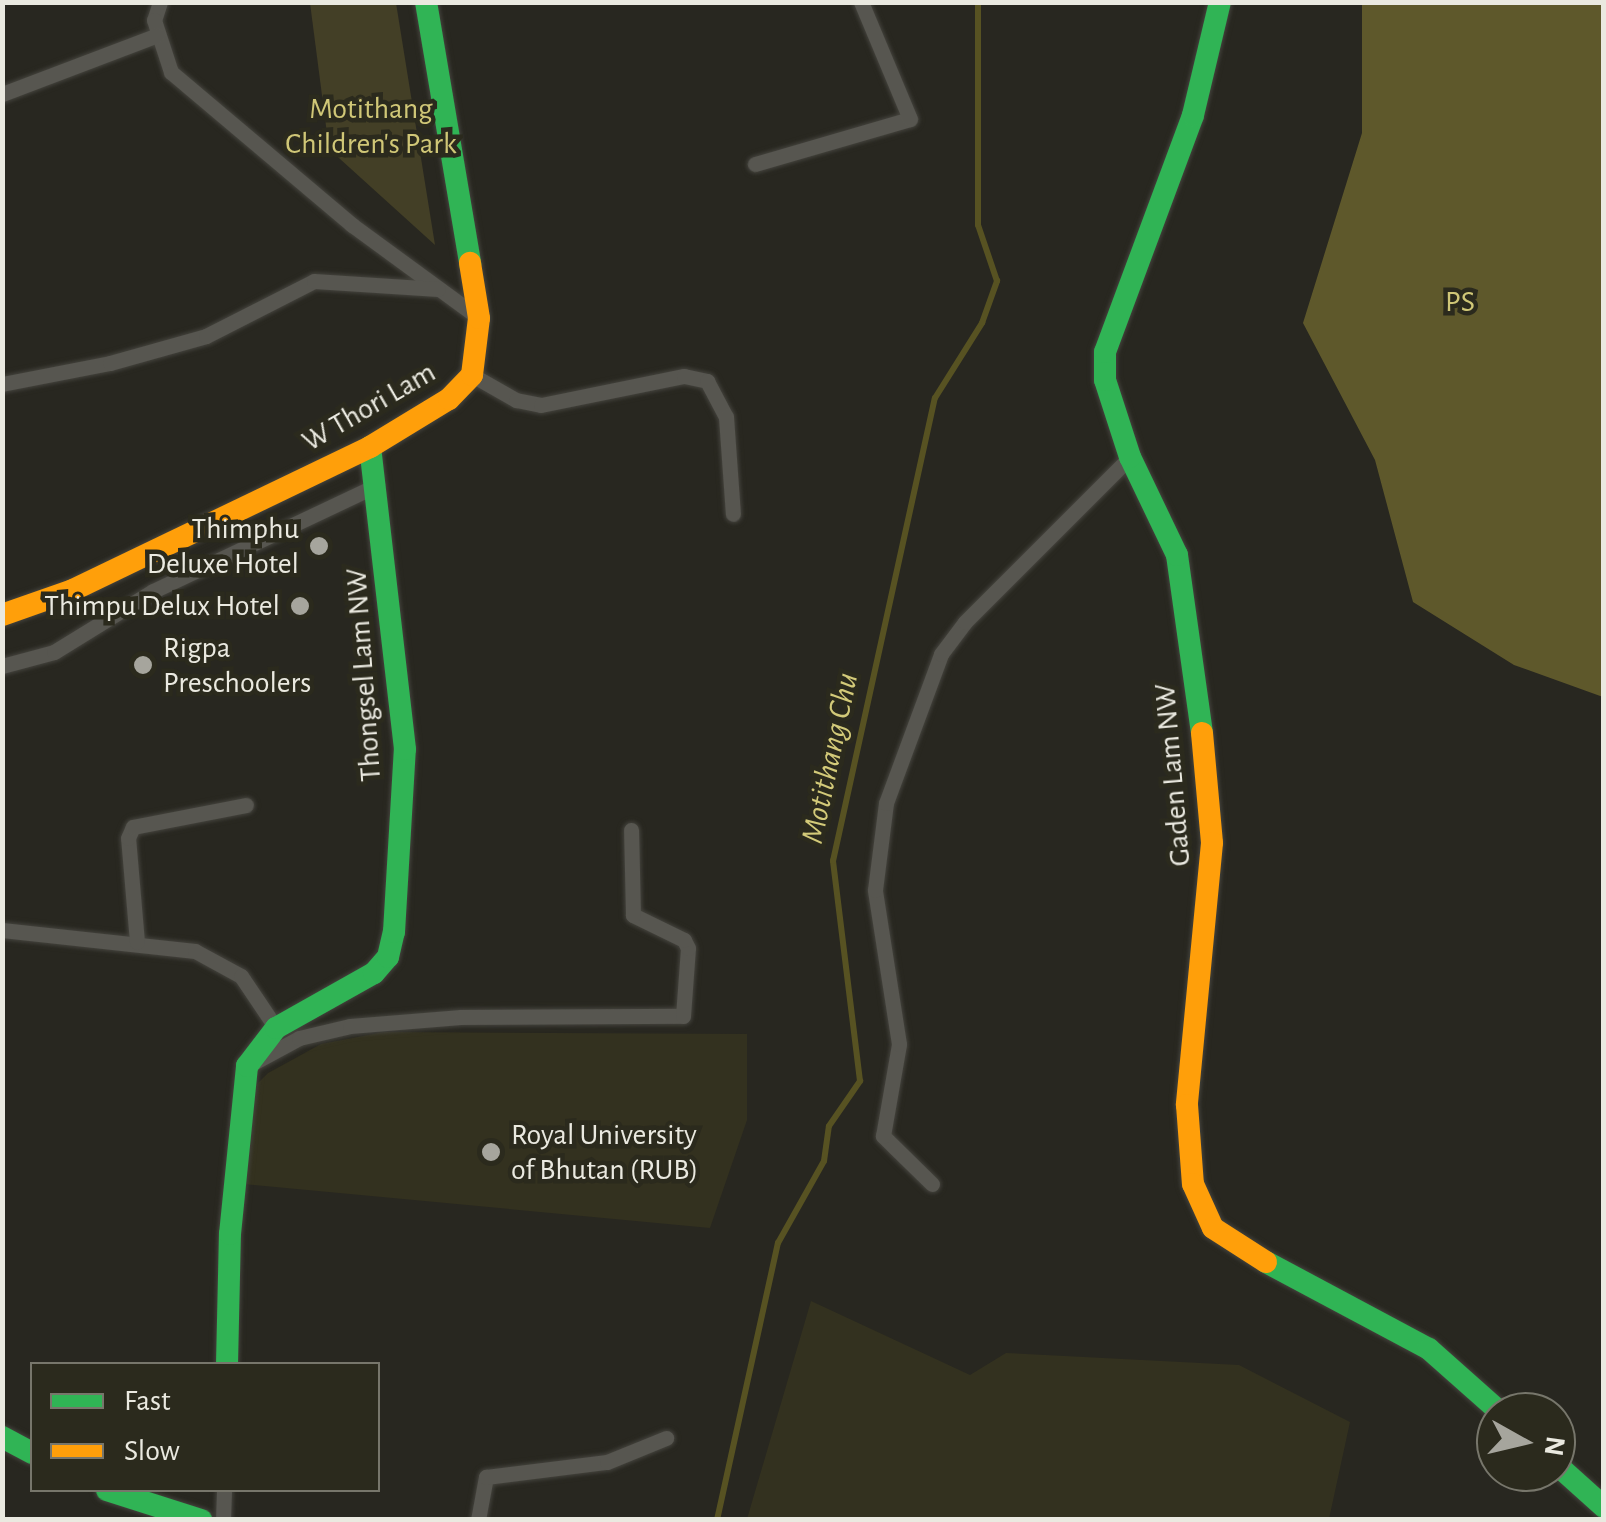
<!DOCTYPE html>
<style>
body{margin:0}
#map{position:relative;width:1606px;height:1522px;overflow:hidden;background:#282720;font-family:"Alegreya Sans",sans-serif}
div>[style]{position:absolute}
.built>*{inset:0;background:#33311f}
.green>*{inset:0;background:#433f26}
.forest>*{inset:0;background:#5e582b}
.stream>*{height:6px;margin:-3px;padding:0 3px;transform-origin:3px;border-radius:3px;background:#575222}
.roads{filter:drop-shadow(0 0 2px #44433d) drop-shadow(0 0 2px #44433d)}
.street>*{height:15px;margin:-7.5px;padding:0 7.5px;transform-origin:7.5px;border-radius:7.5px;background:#575650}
.fast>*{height:22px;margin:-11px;padding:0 11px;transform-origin:11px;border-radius:11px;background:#30b455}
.slow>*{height:22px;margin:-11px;padding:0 11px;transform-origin:11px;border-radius:11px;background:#ff9f0a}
.dots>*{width:28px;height:28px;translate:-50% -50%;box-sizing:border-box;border:5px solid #2b2a1d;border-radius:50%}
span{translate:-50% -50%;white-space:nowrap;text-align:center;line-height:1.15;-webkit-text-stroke:9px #2b2a1d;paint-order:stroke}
.park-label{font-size:30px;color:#d0c777}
.street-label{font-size:30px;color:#eae9e0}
.poi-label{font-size:30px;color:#eae9e0}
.right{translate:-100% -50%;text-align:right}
.left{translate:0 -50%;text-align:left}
.water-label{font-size:32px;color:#d3ca79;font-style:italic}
.frame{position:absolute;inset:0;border:5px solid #eae9e0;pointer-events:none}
.legend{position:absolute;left:30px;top:1362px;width:350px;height:130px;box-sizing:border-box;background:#2b2a1d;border:2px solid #77766b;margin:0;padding:12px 18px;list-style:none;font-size:30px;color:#eae9e0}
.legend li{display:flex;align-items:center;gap:20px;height:50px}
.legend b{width:50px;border:2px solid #77766b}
.north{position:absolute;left:1476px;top:1392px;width:100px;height:100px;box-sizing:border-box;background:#2b2a1d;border:2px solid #77766b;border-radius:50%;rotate:98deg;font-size:28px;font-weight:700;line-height:40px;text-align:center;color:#eae9e0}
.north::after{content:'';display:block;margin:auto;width:35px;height:45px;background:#a6a59d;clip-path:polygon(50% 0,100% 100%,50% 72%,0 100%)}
</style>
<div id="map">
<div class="built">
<i style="clip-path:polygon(384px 1032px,747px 1034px,747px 1120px,710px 1228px,244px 1184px,251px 1090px,268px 1073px,321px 1044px)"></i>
<i style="clip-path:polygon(811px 1301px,970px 1375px,1006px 1353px,1239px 1365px,1350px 1422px,1329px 1519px,747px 1519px)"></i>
</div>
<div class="green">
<i style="clip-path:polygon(310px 3px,396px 3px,435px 245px,329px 149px)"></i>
</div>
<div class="forest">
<i style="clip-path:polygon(1362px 3px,1603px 3px,1603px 697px,1514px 665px,1413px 602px,1375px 460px,1303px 323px,1362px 133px)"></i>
</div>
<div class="stream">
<i style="left:717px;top:1520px;width:284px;rotate:-77.6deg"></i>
<i style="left:778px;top:1243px;width:94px;rotate:-60.7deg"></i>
<i style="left:824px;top:1161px;width:35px;rotate:-82deg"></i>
<i style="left:829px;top:1126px;width:55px;rotate:-55.4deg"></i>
<i style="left:860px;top:1081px;width:222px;rotate:-97deg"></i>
<i style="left:833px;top:861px;width:474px;rotate:-77.6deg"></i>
<i style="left:935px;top:398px;width:89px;rotate:-57.9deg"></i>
<i style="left:982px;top:323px;width:45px;rotate:-70.3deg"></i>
<i style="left:997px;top:281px;width:59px;rotate:-108.7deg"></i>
<i style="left:978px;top:225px;width:223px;rotate:-90deg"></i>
</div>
<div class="roads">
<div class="street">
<i style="left:160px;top:2px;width:19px;rotate:108deg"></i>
<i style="left:154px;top:20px;width:55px;rotate:71.9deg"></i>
<i style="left:171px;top:72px;width:237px;rotate:40.2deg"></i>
<i style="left:352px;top:225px;width:157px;rotate:36.2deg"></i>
<i style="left:2px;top:94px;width:166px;rotate:-20.8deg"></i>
<i style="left:755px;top:164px;width:161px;rotate:-16.2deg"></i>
<i style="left:910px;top:119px;width:127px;rotate:-112.7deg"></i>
<i style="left:472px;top:375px;width:51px;rotate:29.6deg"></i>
<i style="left:516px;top:400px;width:25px;rotate:11deg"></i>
<i style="left:541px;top:405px;width:146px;rotate:-11.5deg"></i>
<i style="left:684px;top:376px;width:24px;rotate:12deg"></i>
<i style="left:707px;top:381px;width:41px;rotate:62.2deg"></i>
<i style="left:726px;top:417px;width:97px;rotate:85.9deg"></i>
<i style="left:2px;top:384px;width:110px;rotate:-11deg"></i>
<i style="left:110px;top:363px;width:100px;rotate:-15.7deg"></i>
<i style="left:206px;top:336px;width:121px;rotate:-27deg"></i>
<i style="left:314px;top:281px;width:124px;rotate:3.7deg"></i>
<i style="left:2px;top:666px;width:54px;rotate:-15.1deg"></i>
<i style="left:54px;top:652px;width:116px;rotate:-31.6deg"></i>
<i style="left:153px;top:591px;width:248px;rotate:-25.3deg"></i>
<i style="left:2px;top:930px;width:194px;rotate:6.2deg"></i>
<i style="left:195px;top:951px;width:52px;rotate:28.5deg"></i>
<i style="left:241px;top:976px;width:63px;rotate:56.1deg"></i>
<i style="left:137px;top:942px;width:104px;rotate:-94.9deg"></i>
<i style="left:128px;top:838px;width:12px;rotate:-66deg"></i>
<i style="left:133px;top:827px;width:115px;rotate:-11deg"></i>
<i style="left:255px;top:1062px;width:50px;rotate:-28.6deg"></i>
<i style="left:299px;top:1038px;width:52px;rotate:-13.2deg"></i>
<i style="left:350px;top:1026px;width:111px;rotate:-4.6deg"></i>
<i style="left:461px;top:1017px;width:222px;rotate:-0.3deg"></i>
<i style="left:683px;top:1016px;width:68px;rotate:-85.8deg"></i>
<i style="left:688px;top:948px;width:9px;rotate:-117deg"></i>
<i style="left:684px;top:940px;width:57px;rotate:-153.9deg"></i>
<i style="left:633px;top:915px;width:85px;rotate:-91.3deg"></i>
<i style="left:932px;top:1184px;width:69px;rotate:-135.6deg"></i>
<i style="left:883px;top:1136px;width:93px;rotate:-80.1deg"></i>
<i style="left:899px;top:1044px;width:156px;rotate:-98.9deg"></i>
<i style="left:875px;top:890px;width:88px;rotate:-82.8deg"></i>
<i style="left:886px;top:803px;width:159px;rotate:-69.7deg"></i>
<i style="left:941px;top:654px;width:40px;rotate:-53deg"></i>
<i style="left:965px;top:622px;width:233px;rotate:-45deg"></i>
<i style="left:223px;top:1520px;width:30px;rotate:-88deg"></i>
<i style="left:478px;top:1520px;width:44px;rotate:-79.5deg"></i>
<i style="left:486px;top:1477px;width:122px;rotate:-7.1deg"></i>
<i style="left:607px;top:1462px;width:64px;rotate:-22.1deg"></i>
</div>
<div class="fast">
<i style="left:426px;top:2px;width:265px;rotate:80.4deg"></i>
<i style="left:1202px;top:733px;width:180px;rotate:-98deg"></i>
<i style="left:1177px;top:555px;width:109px;rotate:-115.6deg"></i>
<i style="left:1130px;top:457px;width:81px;rotate:-108deg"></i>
<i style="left:1105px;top:380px;width:28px;rotate:-90deg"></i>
<i style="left:1105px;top:352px;width:253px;rotate:-69.6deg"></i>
<i style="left:1193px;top:115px;width:116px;rotate:-76.6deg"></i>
<i style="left:1266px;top:1262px;width:185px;rotate:28.1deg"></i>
<i style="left:1429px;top:1349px;width:95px;rotate:41.6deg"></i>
<i style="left:227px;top:1364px;width:130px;rotate:-88.7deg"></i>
<i style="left:230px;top:1234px;width:169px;rotate:-84.2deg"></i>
<i style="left:247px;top:1066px;width:48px;rotate:-52.7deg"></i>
<i style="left:276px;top:1028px;width:112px;rotate:-29.3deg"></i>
<i style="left:374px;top:973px;width:21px;rotate:-49deg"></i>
<i style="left:388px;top:957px;width:26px;rotate:-77deg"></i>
<i style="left:394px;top:932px;width:183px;rotate:-86.6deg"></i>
<i style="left:405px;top:749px;width:304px;rotate:-96.6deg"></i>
<i style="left:2px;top:1437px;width:34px;rotate:28deg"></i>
<i style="left:1556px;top:1464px;width:64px;rotate:41.9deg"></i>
<i style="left:107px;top:1490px;width:99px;rotate:17.7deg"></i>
</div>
<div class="slow">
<i style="left:2px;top:615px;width:75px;rotate:-19.4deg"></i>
<i style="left:73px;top:590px;width:330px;rotate:-25.7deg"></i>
<i style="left:370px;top:447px;width:92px;rotate:-31.3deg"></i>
<i style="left:449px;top:399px;width:33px;rotate:-46deg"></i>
<i style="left:472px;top:375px;width:57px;rotate:-83deg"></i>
<i style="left:479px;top:318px;width:56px;rotate:-99.3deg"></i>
<i style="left:1202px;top:733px;width:110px;rotate:84.8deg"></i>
<i style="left:1212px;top:843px;width:263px;rotate:95.5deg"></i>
<i style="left:1187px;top:1105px;width:79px;rotate:85.7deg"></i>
<i style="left:1193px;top:1184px;width:48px;rotate:65.6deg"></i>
<i style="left:1213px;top:1228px;width:63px;rotate:32.7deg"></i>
</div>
</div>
<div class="dots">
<i style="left:319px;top:546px;background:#a6a59d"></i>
<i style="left:300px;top:606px;background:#a6a59d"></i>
<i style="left:143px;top:665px;background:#a6a59d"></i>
<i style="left:491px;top:1152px;background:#a6a59d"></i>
</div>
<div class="park-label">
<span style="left:371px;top:126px">Motithang<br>Children's Park</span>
<span style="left:1460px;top:302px">PS</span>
</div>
<div class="street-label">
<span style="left:369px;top:407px;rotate:-30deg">W Thori Lam</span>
<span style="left:364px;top:675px;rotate:-94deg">Thongsel Lam NW</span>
<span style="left:1173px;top:775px;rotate:-95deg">Gaden Lam NW</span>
</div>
<div class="poi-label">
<span class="right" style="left:299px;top:546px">Thimphu<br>Deluxe Hotel</span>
<span class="right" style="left:280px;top:606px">Thimpu Delux Hotel</span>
<span class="left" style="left:163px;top:665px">Rigpa<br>Preschoolers</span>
<span class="left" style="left:511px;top:1152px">Royal University<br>of Bhutan (RUB)</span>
</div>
<div class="water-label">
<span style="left:830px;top:758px;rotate:-78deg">Motithang Chu</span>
</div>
<div class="frame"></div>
<ul class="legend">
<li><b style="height:12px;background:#30b455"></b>Fast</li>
<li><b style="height:12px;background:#ff9f0a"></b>Slow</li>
</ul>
<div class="north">N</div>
</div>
